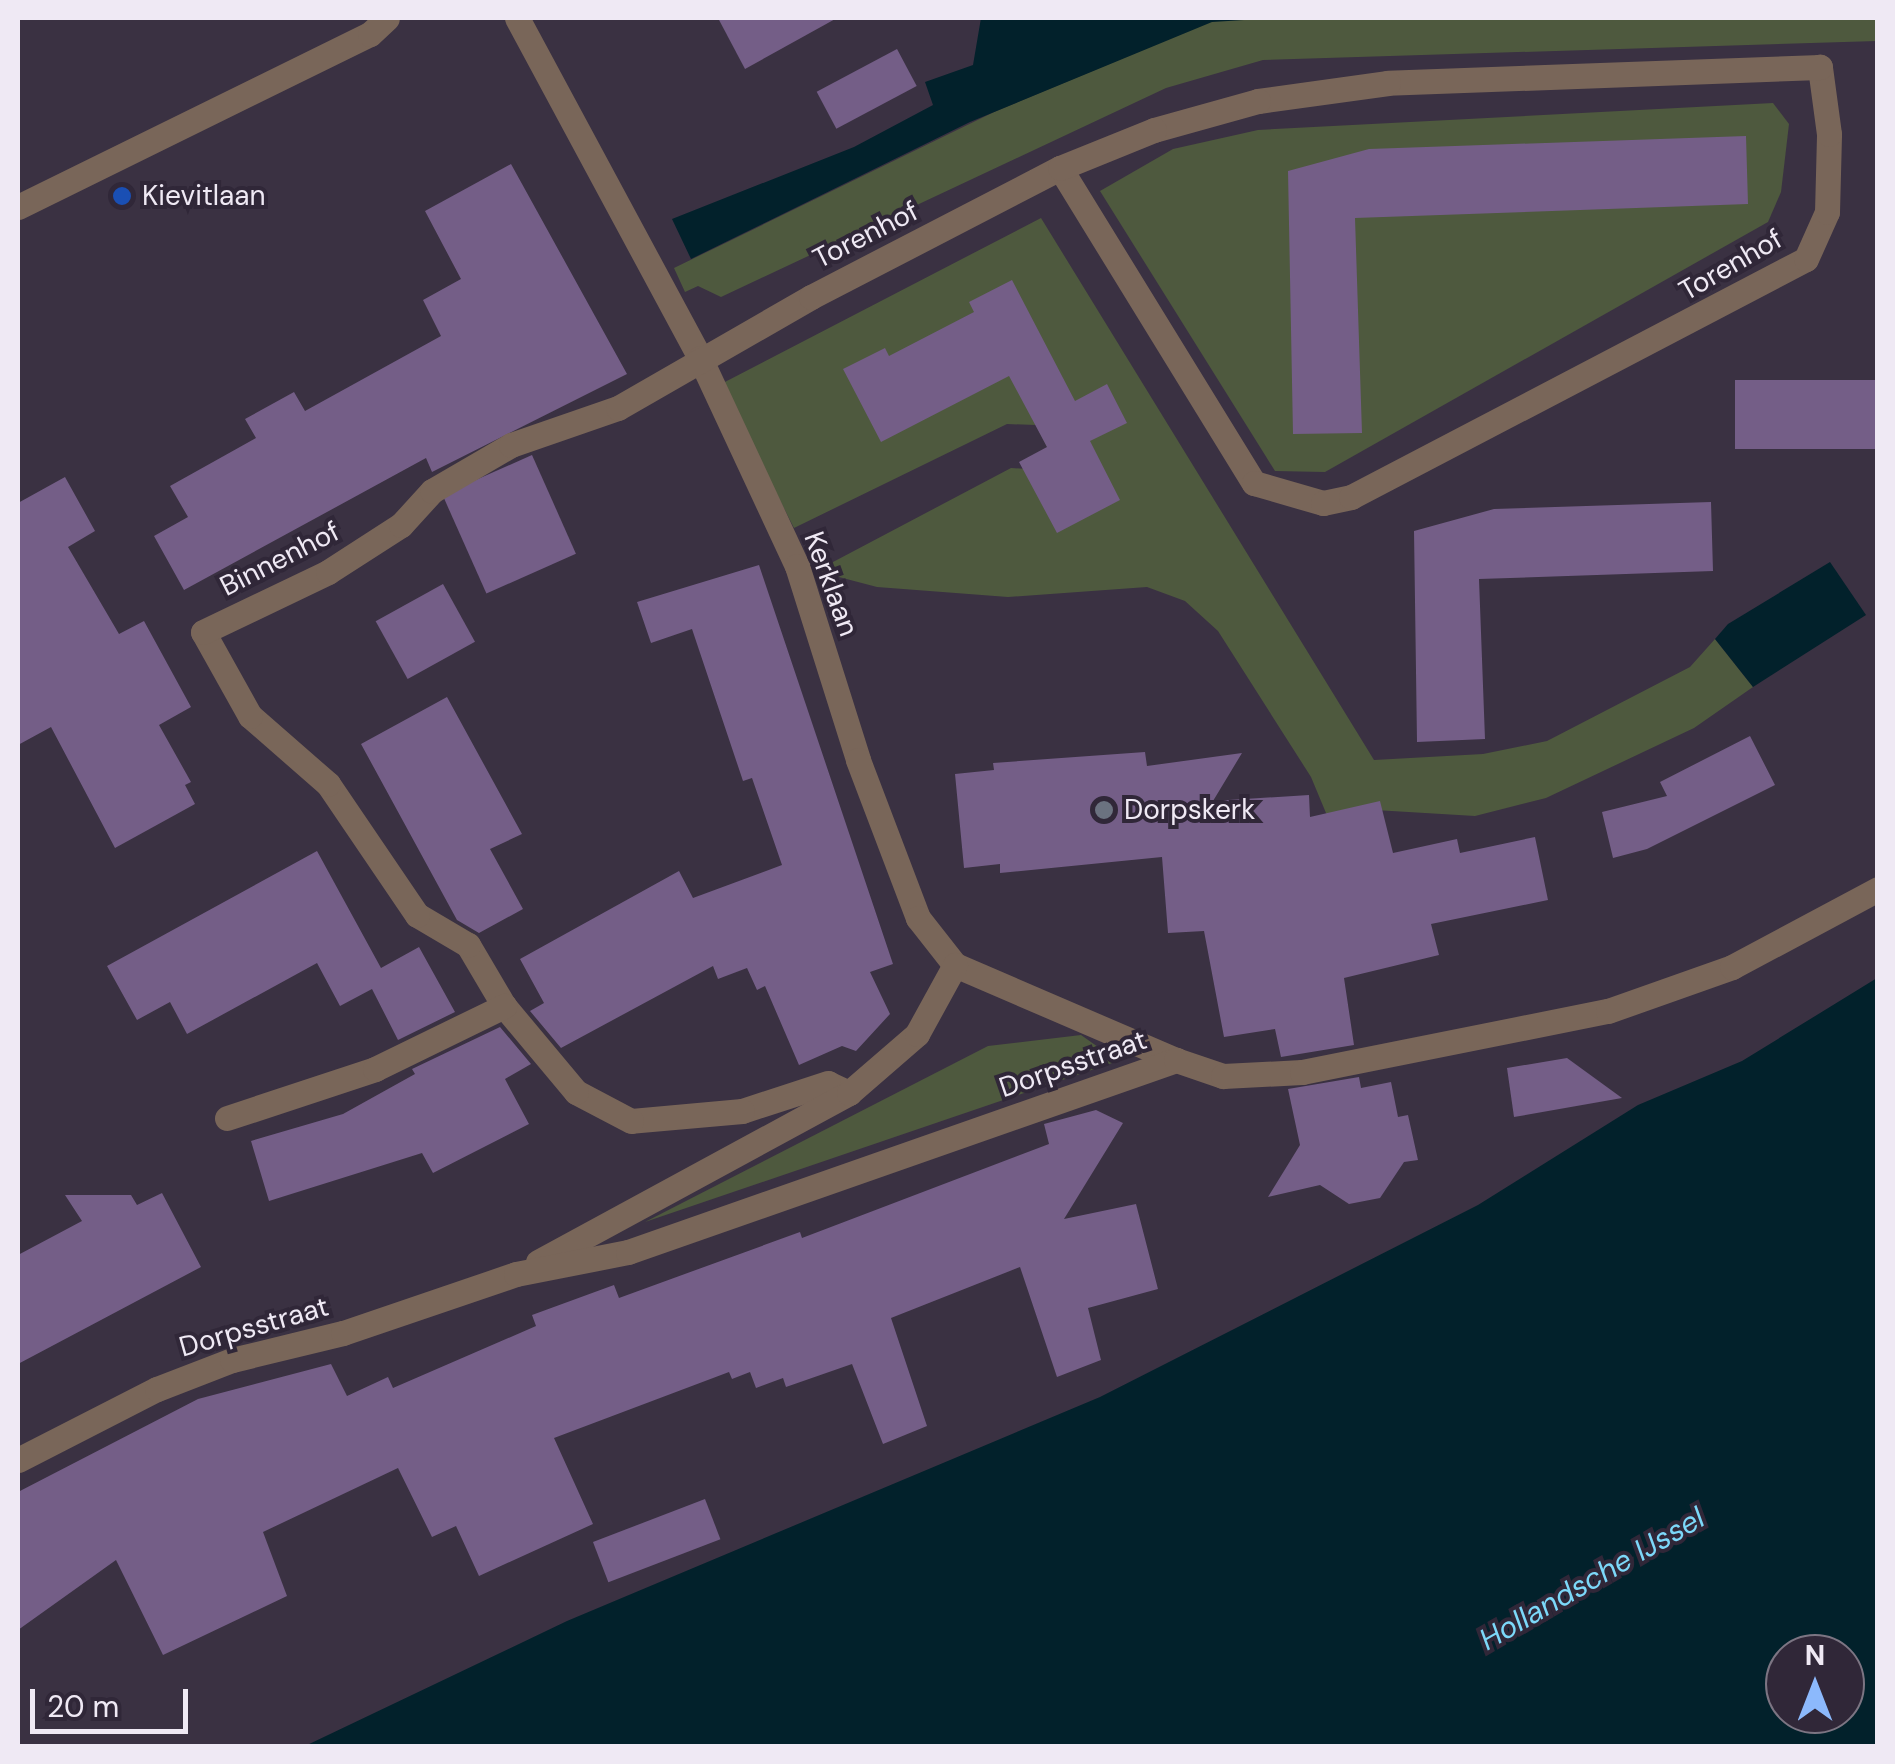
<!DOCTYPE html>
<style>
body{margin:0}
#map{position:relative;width:1895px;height:1764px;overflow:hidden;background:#3a3142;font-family:"DM Sans",sans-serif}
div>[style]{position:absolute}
.green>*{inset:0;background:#4e593e}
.water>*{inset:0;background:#02212b}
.building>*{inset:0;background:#745e87;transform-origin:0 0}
.street>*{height:25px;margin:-12.5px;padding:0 12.5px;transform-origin:12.5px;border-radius:12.5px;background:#796659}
.dots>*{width:28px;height:28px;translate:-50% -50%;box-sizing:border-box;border:5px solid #302738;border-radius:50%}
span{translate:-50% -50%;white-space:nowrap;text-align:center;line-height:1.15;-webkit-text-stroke:8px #302738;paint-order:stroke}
.poi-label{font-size:28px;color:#efe9f4}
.left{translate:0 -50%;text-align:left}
.street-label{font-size:28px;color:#efe9f4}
.water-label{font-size:30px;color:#7cd8f9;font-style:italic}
.frame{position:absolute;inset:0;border:20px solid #efe9f4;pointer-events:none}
.north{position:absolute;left:1765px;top:1634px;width:100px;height:100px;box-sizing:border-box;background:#302738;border:2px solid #7c7583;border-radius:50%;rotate:0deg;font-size:28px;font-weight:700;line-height:40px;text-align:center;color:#efe9f4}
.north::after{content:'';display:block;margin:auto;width:35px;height:45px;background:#8cb9fc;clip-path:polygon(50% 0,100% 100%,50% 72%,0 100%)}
.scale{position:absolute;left:30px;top:1689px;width:158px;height:45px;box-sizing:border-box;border:5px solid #efe9f4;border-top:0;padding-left:12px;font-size:30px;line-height:35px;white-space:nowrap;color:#efe9f4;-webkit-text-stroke:8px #302738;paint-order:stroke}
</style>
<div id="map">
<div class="green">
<i style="clip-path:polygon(1278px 18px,1877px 18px,1877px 41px,1263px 60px,1166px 88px,721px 297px,698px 286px,685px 292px,674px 268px,994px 112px,1212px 21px)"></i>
<i style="clip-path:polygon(1773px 103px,1789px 124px,1781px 192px,1768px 222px,1325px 472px,1275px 471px,1100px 191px,1173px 149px,1258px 130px)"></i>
<i style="clip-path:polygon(1041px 218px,1374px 760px,1483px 754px,1547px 741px,1690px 667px,1715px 639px,1753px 687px,1694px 728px,1546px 798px,1475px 816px,1375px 810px,1331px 825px,1311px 777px,1218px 631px,1185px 601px,1147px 587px,1008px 597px,877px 587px,816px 571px,1011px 468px,1059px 471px,1036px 425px,1007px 424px,794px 528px,721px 384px)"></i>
<i style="clip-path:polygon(1081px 1035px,1118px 1061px,645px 1222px,988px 1046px)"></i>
</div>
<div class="water">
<i style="clip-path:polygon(981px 18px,1278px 18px,1212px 22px,970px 122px,691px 259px,672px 219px,854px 147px,933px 105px,925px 82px,973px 65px)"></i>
<i style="clip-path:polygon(1830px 562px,1866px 615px,1753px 687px,1715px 639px,1728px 624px)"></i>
<i style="clip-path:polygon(evenodd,1877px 978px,1877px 1746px,305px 1746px,567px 1621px,1100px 1397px,1478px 1205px,1638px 1105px,1742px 1061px,1877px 978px,1785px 1654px,1845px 1654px,1845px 1714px,1785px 1714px,1785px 1654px)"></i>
</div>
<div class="building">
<i style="clip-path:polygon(718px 18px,837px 18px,745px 69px)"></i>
<i style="left:897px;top:49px;width:42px;height:91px;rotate:62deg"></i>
<i style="clip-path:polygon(1746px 136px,1748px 204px,1355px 218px,1362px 433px,1293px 434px,1288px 171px,1369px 149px)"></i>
<i style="clip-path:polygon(511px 164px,627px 374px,432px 472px,426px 458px,184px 590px,154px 536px,188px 517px,170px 486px,256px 438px,245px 419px,294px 392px,305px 411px,441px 336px,423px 300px,461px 279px,425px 211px)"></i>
<i style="clip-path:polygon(1012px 280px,1075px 401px,1107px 384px,1127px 423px,1090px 441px,1120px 500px,1057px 533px,1019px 462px,1047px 447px,1009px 376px,881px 442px,843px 369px,885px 348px,889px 356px,974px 312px,969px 302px)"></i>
<i style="left:1878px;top:380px;width:69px;height:143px;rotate:90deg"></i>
<i style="left:532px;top:455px;width:108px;height:98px;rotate:66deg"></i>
<i style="clip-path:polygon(65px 477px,95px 531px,68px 547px,119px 634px,144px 621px,191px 707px,159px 725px,191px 782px,185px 785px,195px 804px,115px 848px,51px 727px,18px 745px,18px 503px)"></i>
<i style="clip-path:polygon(1711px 502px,1713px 571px,1479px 579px,1485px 739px,1417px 742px,1414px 531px,1494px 509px)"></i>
<i style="clip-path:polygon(759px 565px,893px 964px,870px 972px,890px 1014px,856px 1051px,842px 1046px,799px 1065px,765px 986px,757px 990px,747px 968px,718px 979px,713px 966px,561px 1048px,530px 1011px,544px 1003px,520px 959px,679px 871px,693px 898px,782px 865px,752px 778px,743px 781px,692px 629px,651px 643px,637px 602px)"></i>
<i style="left:443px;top:584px;width:66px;height:77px;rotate:61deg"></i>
<i style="clip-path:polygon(447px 697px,522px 834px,490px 849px,523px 909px,479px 933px,457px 920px,361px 744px)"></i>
<i style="clip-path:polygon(1750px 736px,1775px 785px,1647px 849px,1613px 858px,1602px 812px,1667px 796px,1660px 782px)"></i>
<i style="clip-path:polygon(1145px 752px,1147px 766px,1242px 753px,1213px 801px,1309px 795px,1310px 817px,1380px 801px,1393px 853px,1457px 839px,1460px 853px,1535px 837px,1548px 900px,1431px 924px,1439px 955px,1344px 978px,1354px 1045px,1281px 1057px,1275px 1029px,1224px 1037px,1204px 931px,1168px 933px,1162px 857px,1000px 873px,1000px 864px,964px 868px,955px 774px,994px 770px,993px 763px)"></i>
<i style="clip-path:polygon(317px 851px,381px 968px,419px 947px,455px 1012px,398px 1040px,372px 989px,340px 1006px,317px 963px,187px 1034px,170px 1002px,137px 1020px,107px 966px)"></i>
<i style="clip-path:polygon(500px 1027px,531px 1064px,505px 1079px,529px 1124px,433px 1173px,422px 1153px,269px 1201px,251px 1141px,343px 1114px,415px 1074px,412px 1069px)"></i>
<i style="clip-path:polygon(1567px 1058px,1622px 1098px,1514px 1117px,1507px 1068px)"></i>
<i style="clip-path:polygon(1359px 1077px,1361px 1088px,1391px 1082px,1398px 1117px,1408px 1115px,1418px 1160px,1404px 1162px,1380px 1198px,1349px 1204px,1320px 1185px,1268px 1197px,1300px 1145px,1288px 1089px)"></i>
<i style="clip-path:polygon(1096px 1110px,1123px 1123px,1064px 1219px,1136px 1204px,1158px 1289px,1088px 1308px,1101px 1360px,1057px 1377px,1020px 1267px,891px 1318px,927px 1426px,883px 1444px,852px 1364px,786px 1387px,783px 1378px,756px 1388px,750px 1372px,732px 1379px,729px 1372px,554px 1438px,593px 1524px,479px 1576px,456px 1526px,432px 1537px,398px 1468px,263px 1532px,287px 1596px,163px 1655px,116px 1560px,18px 1630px,18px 1492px,198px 1399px,331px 1364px,347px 1396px,388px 1377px,393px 1388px,536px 1326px,532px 1315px,614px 1285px,619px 1298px,800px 1232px,802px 1238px,1049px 1144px,1044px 1124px)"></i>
<i style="clip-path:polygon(162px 1193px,201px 1267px,18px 1364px,18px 1255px,82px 1221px,65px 1195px,131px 1195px,137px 1205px)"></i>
<i style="left:705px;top:1499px;width:43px;height:120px;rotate:69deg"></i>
</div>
<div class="street">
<i style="left:517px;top:18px;width:386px;rotate:61.7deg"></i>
<i style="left:700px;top:358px;width:230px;rotate:65deg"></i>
<i style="left:797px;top:566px;width:203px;rotate:72.5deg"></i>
<i style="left:858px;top:760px;width:169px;rotate:69.2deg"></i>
<i style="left:918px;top:918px;width:60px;rotate:51.8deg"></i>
<i style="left:955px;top:965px;width:241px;rotate:23.3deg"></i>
<i style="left:18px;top:207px;width:392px;rotate:-26.2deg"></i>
<i style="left:370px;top:34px;width:23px;rotate:-43deg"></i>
<i style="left:849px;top:1093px;width:23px;rotate:-155deg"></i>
<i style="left:828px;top:1083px;width:90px;rotate:162deg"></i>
<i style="left:742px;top:1111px;width:111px;rotate:174.9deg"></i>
<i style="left:631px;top:1121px;width:62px;rotate:-152.2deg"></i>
<i style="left:576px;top:1092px;width:112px;rotate:-129.9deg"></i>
<i style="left:504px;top:1006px;width:71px;rotate:-120.5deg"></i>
<i style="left:468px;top:945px;width:59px;rotate:-149.5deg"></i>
<i style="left:417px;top:915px;width:158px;rotate:-124.2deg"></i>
<i style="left:328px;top:784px;width:103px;rotate:-138.9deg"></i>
<i style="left:250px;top:716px;width:96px;rotate:-119.2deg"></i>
<i style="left:203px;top:632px;width:139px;rotate:-25.6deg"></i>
<i style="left:328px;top:572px;width:87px;rotate:-32.8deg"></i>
<i style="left:401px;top:525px;width:46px;rotate:-47.6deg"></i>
<i style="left:432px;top:491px;width:91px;rotate:-30.2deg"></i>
<i style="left:511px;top:445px;width:113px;rotate:-19.1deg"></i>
<i style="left:618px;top:408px;width:223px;rotate:-29.9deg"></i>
<i style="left:811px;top:297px;width:280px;rotate:-27.4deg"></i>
<i style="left:1060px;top:168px;width:370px;rotate:58.4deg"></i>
<i style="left:1254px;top:483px;width:72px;rotate:16.2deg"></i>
<i style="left:1323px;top:503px;width:29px;rotate:-12deg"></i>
<i style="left:1351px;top:497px;width:513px;rotate:-27.61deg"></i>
<i style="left:1806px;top:259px;width:51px;rotate:-65.9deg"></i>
<i style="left:1827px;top:212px;width:78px;rotate:-88.5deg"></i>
<i style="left:1829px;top:134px;width:68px;rotate:-97.7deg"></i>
<i style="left:1820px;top:67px;width:432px;rotate:177.9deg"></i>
<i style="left:1388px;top:83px;width:131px;rotate:172.1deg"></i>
<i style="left:1258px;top:101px;width:108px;rotate:164.4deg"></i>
<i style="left:1154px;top:130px;width:101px;rotate:158deg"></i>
<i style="left:227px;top:1118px;width:156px;rotate:-18.3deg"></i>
<i style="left:375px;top:1069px;width:144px;rotate:-26deg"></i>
<i style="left:538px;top:1262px;width:354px;rotate:-28.5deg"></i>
<i style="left:849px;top:1093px;width:90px;rotate:-40.9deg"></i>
<i style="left:917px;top:1034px;width:79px;rotate:-61.2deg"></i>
<i style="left:18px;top:1460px;width:156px;rotate:-27.1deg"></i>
<i style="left:157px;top:1389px;width:80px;rotate:-21.1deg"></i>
<i style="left:232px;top:1360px;width:114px;rotate:-13.7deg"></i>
<i style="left:343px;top:1333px;width:183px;rotate:-18.8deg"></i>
<i style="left:516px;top:1274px;width:114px;rotate:-11.1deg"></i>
<i style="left:628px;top:1252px;width:581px;rotate:-19.31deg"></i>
<i style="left:1176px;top:1060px;width:50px;rotate:18.8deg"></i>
<i style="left:1223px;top:1076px;width:79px;rotate:-2.9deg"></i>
<i style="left:1302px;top:1072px;width:312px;rotate:-11.3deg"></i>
<i style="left:1608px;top:1011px;width:132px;rotate:-19.5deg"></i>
<i style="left:1732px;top:967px;width:166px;rotate:-28.1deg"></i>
</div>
<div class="dots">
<i style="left:122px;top:196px;background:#1a4fb4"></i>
<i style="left:1104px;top:810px;background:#6b7280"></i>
</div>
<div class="poi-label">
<span class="left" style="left:142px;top:196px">Kievitlaan</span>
<span class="left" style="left:1124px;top:810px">Dorpskerk</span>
</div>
<div class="street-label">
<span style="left:866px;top:235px;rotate:-27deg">Torenhof</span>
<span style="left:1731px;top:265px;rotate:-30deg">Torenhof</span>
<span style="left:280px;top:559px;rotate:-27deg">Binnenhof</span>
<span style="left:831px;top:584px;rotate:70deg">Kerklaan</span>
<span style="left:1073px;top:1064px;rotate:-19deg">Dorpsstraat</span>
<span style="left:254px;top:1327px;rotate:-16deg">Dorpsstraat</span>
</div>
<div class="water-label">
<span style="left:1592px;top:1579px;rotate:-30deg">Hollandsche IJssel</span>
</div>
<div class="frame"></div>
<div class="north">N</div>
<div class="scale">20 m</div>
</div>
